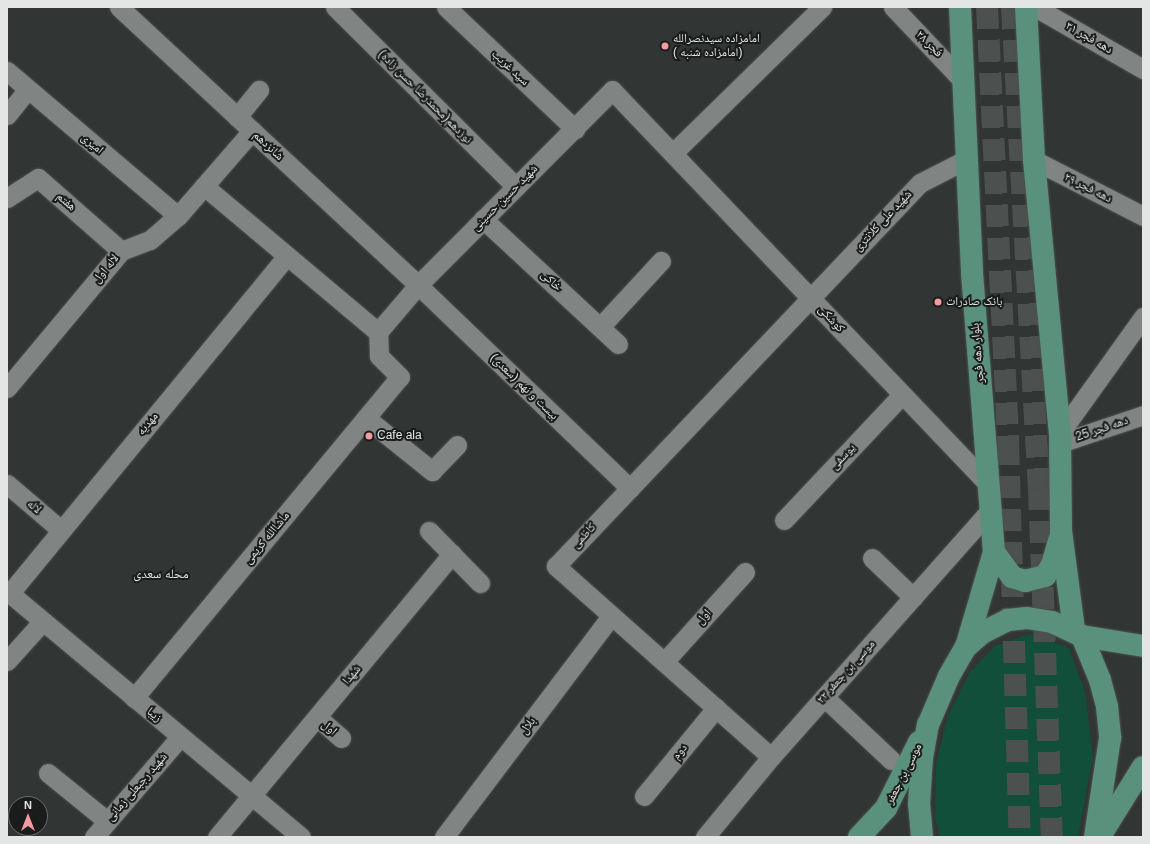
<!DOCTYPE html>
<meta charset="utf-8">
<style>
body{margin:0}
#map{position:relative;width:1150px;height:844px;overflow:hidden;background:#313533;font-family:Helvetica,"Noto Naskh Arabic",sans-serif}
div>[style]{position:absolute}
.green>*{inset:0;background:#114f3a}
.major-tunnel>*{height:22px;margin-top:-11px;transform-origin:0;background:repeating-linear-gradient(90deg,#4c504e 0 22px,transparent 0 33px)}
.roads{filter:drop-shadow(0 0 1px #4e5150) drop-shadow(0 0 1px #4e5150)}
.minor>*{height:19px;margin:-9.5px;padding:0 9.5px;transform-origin:9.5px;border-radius:9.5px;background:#808482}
.major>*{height:22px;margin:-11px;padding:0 11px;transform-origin:11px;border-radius:11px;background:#5a917d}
.dots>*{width:11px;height:11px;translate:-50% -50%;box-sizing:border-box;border:2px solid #1a1c1b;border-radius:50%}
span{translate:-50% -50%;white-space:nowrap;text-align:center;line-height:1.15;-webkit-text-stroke:4px #1a1c1b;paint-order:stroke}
.street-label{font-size:12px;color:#e4e6e5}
.poi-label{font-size:12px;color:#e4e6e5}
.left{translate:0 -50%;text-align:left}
.neighbourhood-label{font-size:13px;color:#e4e6e5}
.frame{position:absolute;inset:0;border:8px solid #e4e6e5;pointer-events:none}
.north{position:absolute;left:8px;top:796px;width:40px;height:40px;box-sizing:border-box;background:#1a1c1b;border:1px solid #6b6d6c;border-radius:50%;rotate:0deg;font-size:11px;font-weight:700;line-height:16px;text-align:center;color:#e4e6e5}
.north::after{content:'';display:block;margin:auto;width:14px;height:18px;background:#f49aa0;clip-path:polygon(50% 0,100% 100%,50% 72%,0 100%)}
</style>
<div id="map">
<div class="green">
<i style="clip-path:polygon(1030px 634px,1069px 648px,1085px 692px,1093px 757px,1078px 837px,940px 837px,935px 817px,936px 763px,948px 716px,970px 672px,995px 646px)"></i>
</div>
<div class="major-tunnel">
<i style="left:987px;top:7px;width:437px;rotate:87.2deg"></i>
<i style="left:1008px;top:443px;width:394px;rotate:88.3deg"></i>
<i style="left:1012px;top:7px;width:482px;rotate:86.8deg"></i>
<i style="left:1039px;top:488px;width:349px;rotate:87.9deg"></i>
</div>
<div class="roads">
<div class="minor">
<i style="left:119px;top:7px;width:408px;rotate:42.9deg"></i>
<i style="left:418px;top:285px;width:294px;rotate:43.8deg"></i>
<i style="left:335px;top:7px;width:255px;rotate:44.8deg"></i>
<i style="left:446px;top:7px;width:178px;rotate:43.4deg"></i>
<i style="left:893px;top:7px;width:103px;rotate:46.6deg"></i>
<i style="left:1035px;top:7px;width:125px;rotate:29.9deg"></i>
<i style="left:7px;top:71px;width:224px;rotate:40.3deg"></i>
<i style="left:7px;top:115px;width:33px;rotate:-51deg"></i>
<i style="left:237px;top:117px;width:35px;rotate:-51deg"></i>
<i style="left:673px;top:153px;width:209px;rotate:-44.4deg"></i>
<i style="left:1034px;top:160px;width:123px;rotate:27.2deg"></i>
<i style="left:204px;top:186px;width:227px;rotate:40deg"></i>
<i style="left:7px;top:198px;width:37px;rotate:-33deg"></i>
<i style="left:38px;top:178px;width:111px;rotate:41.3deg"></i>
<i style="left:483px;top:219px;width:184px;rotate:42.8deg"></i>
<i style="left:600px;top:327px;width:90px;rotate:-47.3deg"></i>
<i style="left:7px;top:388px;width:178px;rotate:-50.2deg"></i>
<i style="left:121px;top:251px;width:31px;rotate:-21deg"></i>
<i style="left:150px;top:240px;width:37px;rotate:-41deg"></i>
<i style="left:178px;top:216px;width:113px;rotate:-49deg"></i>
<i style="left:366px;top:418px;width:85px;rotate:38.8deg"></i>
<i style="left:432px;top:471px;width:36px;rotate:-46deg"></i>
<i style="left:1060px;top:433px;width:143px;rotate:-54.4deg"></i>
<i style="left:1060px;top:443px;width:88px;rotate:-18.6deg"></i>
<i style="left:7px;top:484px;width:71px;rotate:40.4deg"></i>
<i style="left:784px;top:520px;width:172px;rotate:-46.7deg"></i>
<i style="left:429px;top:531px;width:73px;rotate:45.6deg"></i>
<i style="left:872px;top:558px;width:57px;rotate:43.6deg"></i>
<i style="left:7px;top:591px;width:383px;rotate:39.9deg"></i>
<i style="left:10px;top:593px;width:436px;rotate:-50.6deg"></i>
<i style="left:7px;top:661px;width:52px;rotate:-48.1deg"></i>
<i style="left:664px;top:662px;width:121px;rotate:-48deg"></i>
<i style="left:824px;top:697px;width:92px;rotate:43.2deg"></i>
<i style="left:134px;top:698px;width:417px;rotate:-50.4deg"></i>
<i style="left:400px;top:377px;width:30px;rotate:-135deg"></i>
<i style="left:379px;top:356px;width:24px;rotate:-92deg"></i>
<i style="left:378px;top:332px;width:62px;rotate:-49.6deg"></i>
<i style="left:418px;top:285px;width:275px;rotate:-45.1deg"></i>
<i style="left:612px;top:90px;width:546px;rotate:46.34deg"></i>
<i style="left:317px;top:717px;width:32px;rotate:41deg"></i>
<i style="left:771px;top:757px;width:288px;rotate:-138.4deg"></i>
<i style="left:556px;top:566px;width:528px;rotate:-46.46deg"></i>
<i style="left:920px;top:183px;width:53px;rotate:-27.1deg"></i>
<i style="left:48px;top:773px;width:76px;rotate:39.1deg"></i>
<i style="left:644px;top:796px;width:114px;rotate:-50.7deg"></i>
<i style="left:94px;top:837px;width:132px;rotate:-49.3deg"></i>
<i style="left:217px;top:837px;width:368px;rotate:-50.3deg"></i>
<i style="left:444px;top:837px;width:277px;rotate:-52.9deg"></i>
<i style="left:705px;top:837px;width:104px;rotate:-50.5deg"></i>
<i style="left:771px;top:757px;width:332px;rotate:-48.4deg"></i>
</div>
<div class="major">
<i style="left:960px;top:7px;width:266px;rotate:87.4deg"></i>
<i style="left:972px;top:273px;width:280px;rotate:85.5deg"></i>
<i style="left:994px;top:552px;width:99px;rotate:106.4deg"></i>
<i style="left:1026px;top:7px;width:153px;rotate:87deg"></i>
<i style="left:1034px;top:160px;width:274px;rotate:84.6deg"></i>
<i style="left:1060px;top:433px;width:98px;rotate:89.4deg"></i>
<i style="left:1061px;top:531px;width:100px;rotate:82.5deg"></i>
<i style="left:994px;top:552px;width:31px;rotate:54deg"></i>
<i style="left:1012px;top:577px;width:14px;rotate:17deg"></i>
<i style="left:1025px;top:581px;width:21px;rotate:-14deg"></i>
<i style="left:1045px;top:576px;width:13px;rotate:-58deg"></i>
<i style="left:1052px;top:565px;width:26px;rotate:-74deg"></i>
<i style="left:1082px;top:636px;width:62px;rotate:9.3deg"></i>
<i style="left:1100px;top:836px;width:81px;rotate:-58.1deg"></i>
<i style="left:859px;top:837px;width:40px;rotate:-47deg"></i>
<i style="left:886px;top:808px;width:74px;rotate:-63.4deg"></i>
<i style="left:922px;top:837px;width:33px;rotate:-95deg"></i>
<i style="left:919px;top:804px;width:46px;rotate:-86.3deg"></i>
<i style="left:922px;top:758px;width:34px;rotate:-80deg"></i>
<i style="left:928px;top:725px;width:53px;rotate:-66.8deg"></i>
<i style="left:949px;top:676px;width:34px;rotate:-60deg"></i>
<i style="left:966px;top:647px;width:21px;rotate:-41deg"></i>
<i style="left:982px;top:633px;width:29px;rotate:-27deg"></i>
<i style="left:1008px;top:620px;width:19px;rotate:-6deg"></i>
<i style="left:1027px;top:618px;width:25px;rotate:9deg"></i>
<i style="left:1052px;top:622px;width:33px;rotate:25deg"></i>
<i style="left:1082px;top:636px;width:48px;rotate:67.8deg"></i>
<i style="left:1100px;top:680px;width:28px;rotate:75deg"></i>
<i style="left:1107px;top:707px;width:31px;rotate:84deg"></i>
<i style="left:1110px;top:738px;width:100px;rotate:98.6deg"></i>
</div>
</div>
<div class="dots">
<i style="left:665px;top:46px;background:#f49aa0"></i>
<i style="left:938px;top:302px;background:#f49aa0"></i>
<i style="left:369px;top:436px;background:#f49aa0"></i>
</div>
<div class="street-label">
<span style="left:1089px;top:38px;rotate:30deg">دهه فجر ۳۱</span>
<span style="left:929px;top:44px;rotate:45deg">فجر ۲۸</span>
<span style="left:510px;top:68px;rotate:43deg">سید غریب</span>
<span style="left:425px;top:97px;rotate:45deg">نوزدهم(محمدرضا حسن زاده)</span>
<span style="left:92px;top:144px;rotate:40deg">امیری</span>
<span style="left:268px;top:146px;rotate:43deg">شانزدهم</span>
<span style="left:1088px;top:188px;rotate:27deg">دهه فجر ۲۹</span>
<span style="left:505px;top:198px;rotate:-45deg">شهید حسین حسینی</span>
<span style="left:66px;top:202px;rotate:41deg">هفتم</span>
<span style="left:883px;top:221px;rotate:-47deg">شهید علی کلانتری</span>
<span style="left:106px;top:269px;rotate:-50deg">لاله اول</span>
<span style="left:551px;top:281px;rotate:43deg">خاکی</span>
<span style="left:831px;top:319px;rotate:47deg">کوشکی</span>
<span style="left:978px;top:353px;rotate:-95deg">بلوار دهه فجر</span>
<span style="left:524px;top:387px;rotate:44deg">بیست و نهم (سعدی)</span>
<span style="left:148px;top:424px;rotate:-51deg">مهدیه</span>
<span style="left:1102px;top:429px;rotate:-19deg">دهه فجر 25</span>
<span style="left:843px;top:457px;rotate:-47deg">یوسفی</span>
<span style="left:34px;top:507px;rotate:40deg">لاله</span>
<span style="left:584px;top:536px;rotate:-47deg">کاظمی</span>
<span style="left:267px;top:538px;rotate:-50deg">ماشاالله کریمی</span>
<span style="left:704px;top:617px;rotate:-48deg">اول</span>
<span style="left:846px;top:672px;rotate:-48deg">موسی بن جعفر ۲۲</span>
<span style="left:352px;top:675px;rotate:-50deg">شهدا</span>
<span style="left:154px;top:715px;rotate:40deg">زیبا</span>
<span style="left:528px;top:726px;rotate:-53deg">بلال</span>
<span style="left:329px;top:728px;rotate:41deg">اول</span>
<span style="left:680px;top:752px;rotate:-51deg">دوم</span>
<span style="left:904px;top:774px;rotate:-63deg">موسی بن جعفر</span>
<span style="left:137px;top:787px;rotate:-49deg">شهید رجبعلی زمانی</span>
</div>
<div class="poi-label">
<span class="left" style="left:673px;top:46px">امامزاده سیدنصرالله<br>( امامزاده شنبه)</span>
<span class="left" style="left:946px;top:302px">بانک صادرات</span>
<span class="left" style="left:377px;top:436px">Cafe ala</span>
</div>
<div class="neighbourhood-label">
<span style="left:161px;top:574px">محله سعدی</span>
</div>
<div class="frame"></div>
<div class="north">N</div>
</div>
